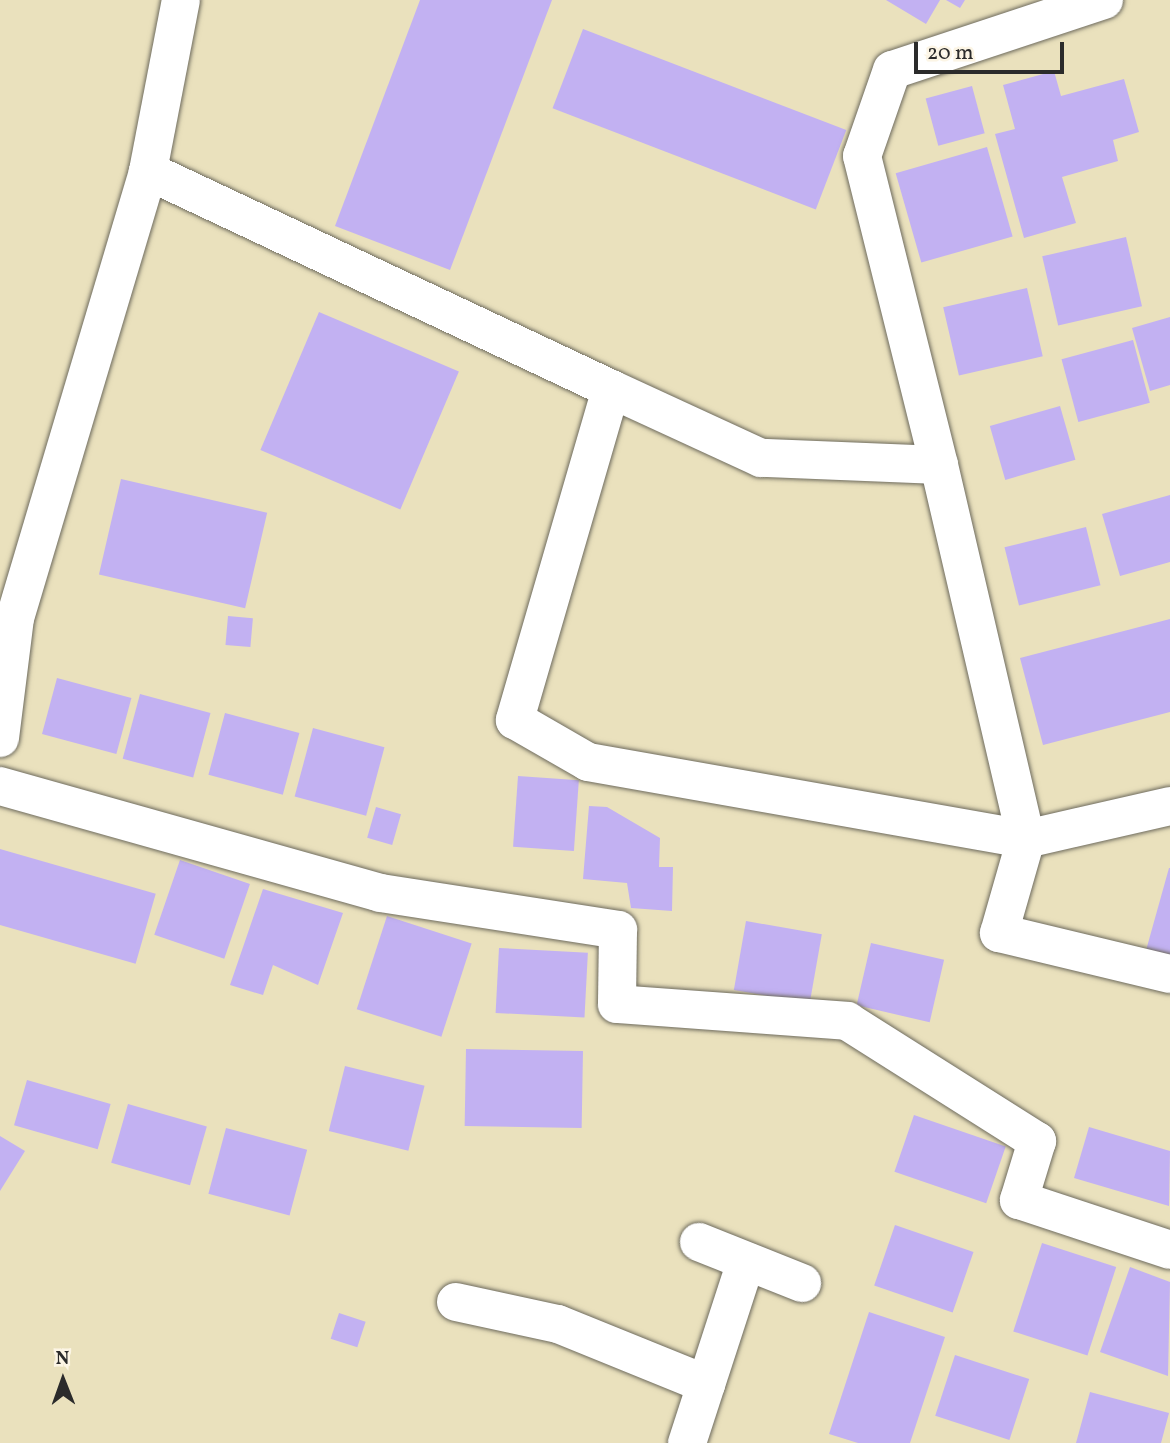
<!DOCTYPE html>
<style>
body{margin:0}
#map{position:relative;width:1170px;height:1443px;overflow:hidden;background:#eae1bd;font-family:Vollkorn,serif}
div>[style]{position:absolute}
.building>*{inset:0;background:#c2b1f2;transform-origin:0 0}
.roads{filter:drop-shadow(0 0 2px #6e6b5e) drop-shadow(0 0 2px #6e6b5e)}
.minor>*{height:38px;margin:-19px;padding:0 19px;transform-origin:19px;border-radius:19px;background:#fff}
span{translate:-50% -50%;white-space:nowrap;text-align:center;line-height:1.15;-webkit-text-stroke:6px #fcf5e5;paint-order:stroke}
.north{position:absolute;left:28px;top:1345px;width:70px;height:70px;-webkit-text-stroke:5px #fcf5e5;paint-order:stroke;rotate:359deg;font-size:19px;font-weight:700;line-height:28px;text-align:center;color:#2b2b2b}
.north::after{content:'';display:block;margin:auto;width:24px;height:32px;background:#2b2b2b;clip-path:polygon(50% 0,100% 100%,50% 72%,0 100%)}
.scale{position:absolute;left:914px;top:42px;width:150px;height:32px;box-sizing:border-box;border:4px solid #2b2b2b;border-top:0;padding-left:9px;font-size:21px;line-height:24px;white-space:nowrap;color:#2b2b2b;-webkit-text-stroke:5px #fcf5e5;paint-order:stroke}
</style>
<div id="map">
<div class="building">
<i style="clip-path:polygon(420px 0,552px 0,450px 270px,335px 226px)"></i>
<i style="clip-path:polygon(886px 0,940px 0,926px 24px)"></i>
<i style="clip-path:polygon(946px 0,965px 0,960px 8px)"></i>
<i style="left:583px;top:29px;width:282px;height:85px;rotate:21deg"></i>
<i style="clip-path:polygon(1054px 71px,1061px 96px,1124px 79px,1139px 132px,1113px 140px,1118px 161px,1062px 177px,1076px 223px,1024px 238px,995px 134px,1015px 129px,1003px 85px)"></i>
<i style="left:972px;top:86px;width:49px;height:48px;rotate:75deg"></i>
<i style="left:987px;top:147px;width:93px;height:95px;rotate:74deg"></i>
<i style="left:1126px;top:237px;width:71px;height:86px;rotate:77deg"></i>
<i style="left:1027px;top:288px;width:70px;height:86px;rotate:77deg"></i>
<i style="left:319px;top:312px;width:152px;height:150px;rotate:23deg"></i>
<i style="clip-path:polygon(1170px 317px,1170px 385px,1150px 391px,1132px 328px)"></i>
<i style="left:1133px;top:340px;width:65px;height:74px;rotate:75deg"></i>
<i style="left:1060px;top:406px;width:56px;height:73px;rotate:74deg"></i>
<i style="left:121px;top:479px;width:150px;height:98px;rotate:13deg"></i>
<i style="clip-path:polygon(1170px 495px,1170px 562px,1120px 576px,1102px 514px)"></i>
<i style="left:1086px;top:527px;width:60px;height:84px;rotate:76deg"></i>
<i style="left:228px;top:616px;width:25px;height:29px;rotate:5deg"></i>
<i style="clip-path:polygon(1170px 619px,1170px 712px,1043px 745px,1020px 658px)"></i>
<i style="left:57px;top:678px;width:77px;height:58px;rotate:15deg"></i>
<i style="left:140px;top:694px;width:73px;height:67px;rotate:15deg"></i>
<i style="left:225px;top:713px;width:77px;height:64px;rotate:15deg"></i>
<i style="left:313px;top:728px;width:74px;height:71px;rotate:15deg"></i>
<i style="left:518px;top:776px;width:61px;height:71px;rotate:4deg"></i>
<i style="clip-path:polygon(589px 806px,607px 807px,660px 838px,659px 867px,673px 867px,672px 911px,631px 908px,627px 883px,583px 879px)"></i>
<i style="left:376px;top:807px;width:26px;height:32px;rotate:16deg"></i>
<i style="left:0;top:849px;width:162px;height:73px;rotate:16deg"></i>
<i style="left:180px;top:860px;width:74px;height:79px;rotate:19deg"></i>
<i style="clip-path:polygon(1169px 868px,1170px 868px,1170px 961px,1145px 954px)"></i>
<i style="clip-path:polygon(263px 889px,343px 913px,318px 985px,273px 965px,263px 995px,230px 985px)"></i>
<i style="left:387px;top:916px;width:89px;height:98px;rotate:18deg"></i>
<i style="left:746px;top:921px;width:77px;height:70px;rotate:10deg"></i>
<i style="left:871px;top:943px;width:75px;height:64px;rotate:13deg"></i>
<i style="left:499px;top:948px;width:89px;height:65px;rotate:3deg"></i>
<i style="left:466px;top:1049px;width:117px;height:77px;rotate:1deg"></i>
<i style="left:345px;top:1066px;width:82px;height:67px;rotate:14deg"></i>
<i style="left:27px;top:1080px;width:87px;height:47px;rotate:16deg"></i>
<i style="left:128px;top:1104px;width:82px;height:61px;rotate:16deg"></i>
<i style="left:914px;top:1115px;width:97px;height:60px;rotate:19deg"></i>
<i style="clip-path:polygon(1089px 1127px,1170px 1151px,1169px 1206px,1074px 1178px)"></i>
<i style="left:226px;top:1128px;width:84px;height:68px;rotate:15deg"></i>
<i style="clip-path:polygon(0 1136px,25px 1151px,0 1191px)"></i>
<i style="left:895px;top:1225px;width:83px;height:64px;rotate:19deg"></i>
<i style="left:1042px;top:1243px;width:78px;height:93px;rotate:18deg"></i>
<i style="clip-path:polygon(1130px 1267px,1170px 1282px,1168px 1376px,1100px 1352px)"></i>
<i style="clip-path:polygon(869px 1312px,945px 1337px,910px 1443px,858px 1443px,829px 1434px)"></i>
<i style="left:339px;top:1313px;width:28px;height:27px;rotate:18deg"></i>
<i style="left:955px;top:1355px;width:78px;height:64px;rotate:18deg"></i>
<i style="clip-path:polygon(1090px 1392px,1169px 1413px,1161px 1443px,1076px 1443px)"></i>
</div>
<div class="roads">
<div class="minor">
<i style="left:1104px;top:0;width:223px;rotate:161.7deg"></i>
<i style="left:892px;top:70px;width:91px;rotate:109.2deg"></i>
<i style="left:862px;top:156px;width:318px;rotate:76deg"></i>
<i style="left:939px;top:465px;width:384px;rotate:76.9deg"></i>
<i style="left:1026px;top:839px;width:98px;rotate:106deg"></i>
<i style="left:999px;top:933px;width:176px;rotate:13.5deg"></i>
<i style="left:148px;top:171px;width:512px;rotate:25.21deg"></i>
<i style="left:939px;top:465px;width:178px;rotate:-177.7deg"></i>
<i style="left:761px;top:458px;width:165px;rotate:-155.3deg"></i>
<i style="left:611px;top:389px;width:345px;rotate:106.2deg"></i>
<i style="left:515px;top:720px;width:84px;rotate:29.9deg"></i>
<i style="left:588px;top:762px;width:445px;rotate:10deg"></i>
<i style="left:1026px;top:839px;width:148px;rotate:-12.9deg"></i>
<i style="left:0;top:738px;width:121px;rotate:-82.9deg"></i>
<i style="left:15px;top:618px;width:466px;rotate:-73.4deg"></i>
<i style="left:148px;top:171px;width:174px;rotate:-79.1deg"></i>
<i style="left:0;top:786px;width:395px;rotate:15.7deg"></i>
<i style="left:380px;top:893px;width:241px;rotate:8.8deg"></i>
<i style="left:618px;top:930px;width:74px;rotate:90.8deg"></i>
<i style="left:617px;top:1004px;width:231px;rotate:4.2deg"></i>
<i style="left:847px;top:1021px;width:225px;rotate:32.3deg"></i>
<i style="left:1037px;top:1141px;width:62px;rotate:107deg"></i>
<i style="left:1019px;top:1200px;width:159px;rotate:18.3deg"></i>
<i style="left:699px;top:1242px;width:111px;rotate:21.7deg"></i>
<i style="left:456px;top:1302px;width:104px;rotate:12.2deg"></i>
<i style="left:558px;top:1324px;width:160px;rotate:22.1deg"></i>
<i style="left:687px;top:1443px;width:191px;rotate:-72deg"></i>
</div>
</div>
<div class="north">N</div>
<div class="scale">20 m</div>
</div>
